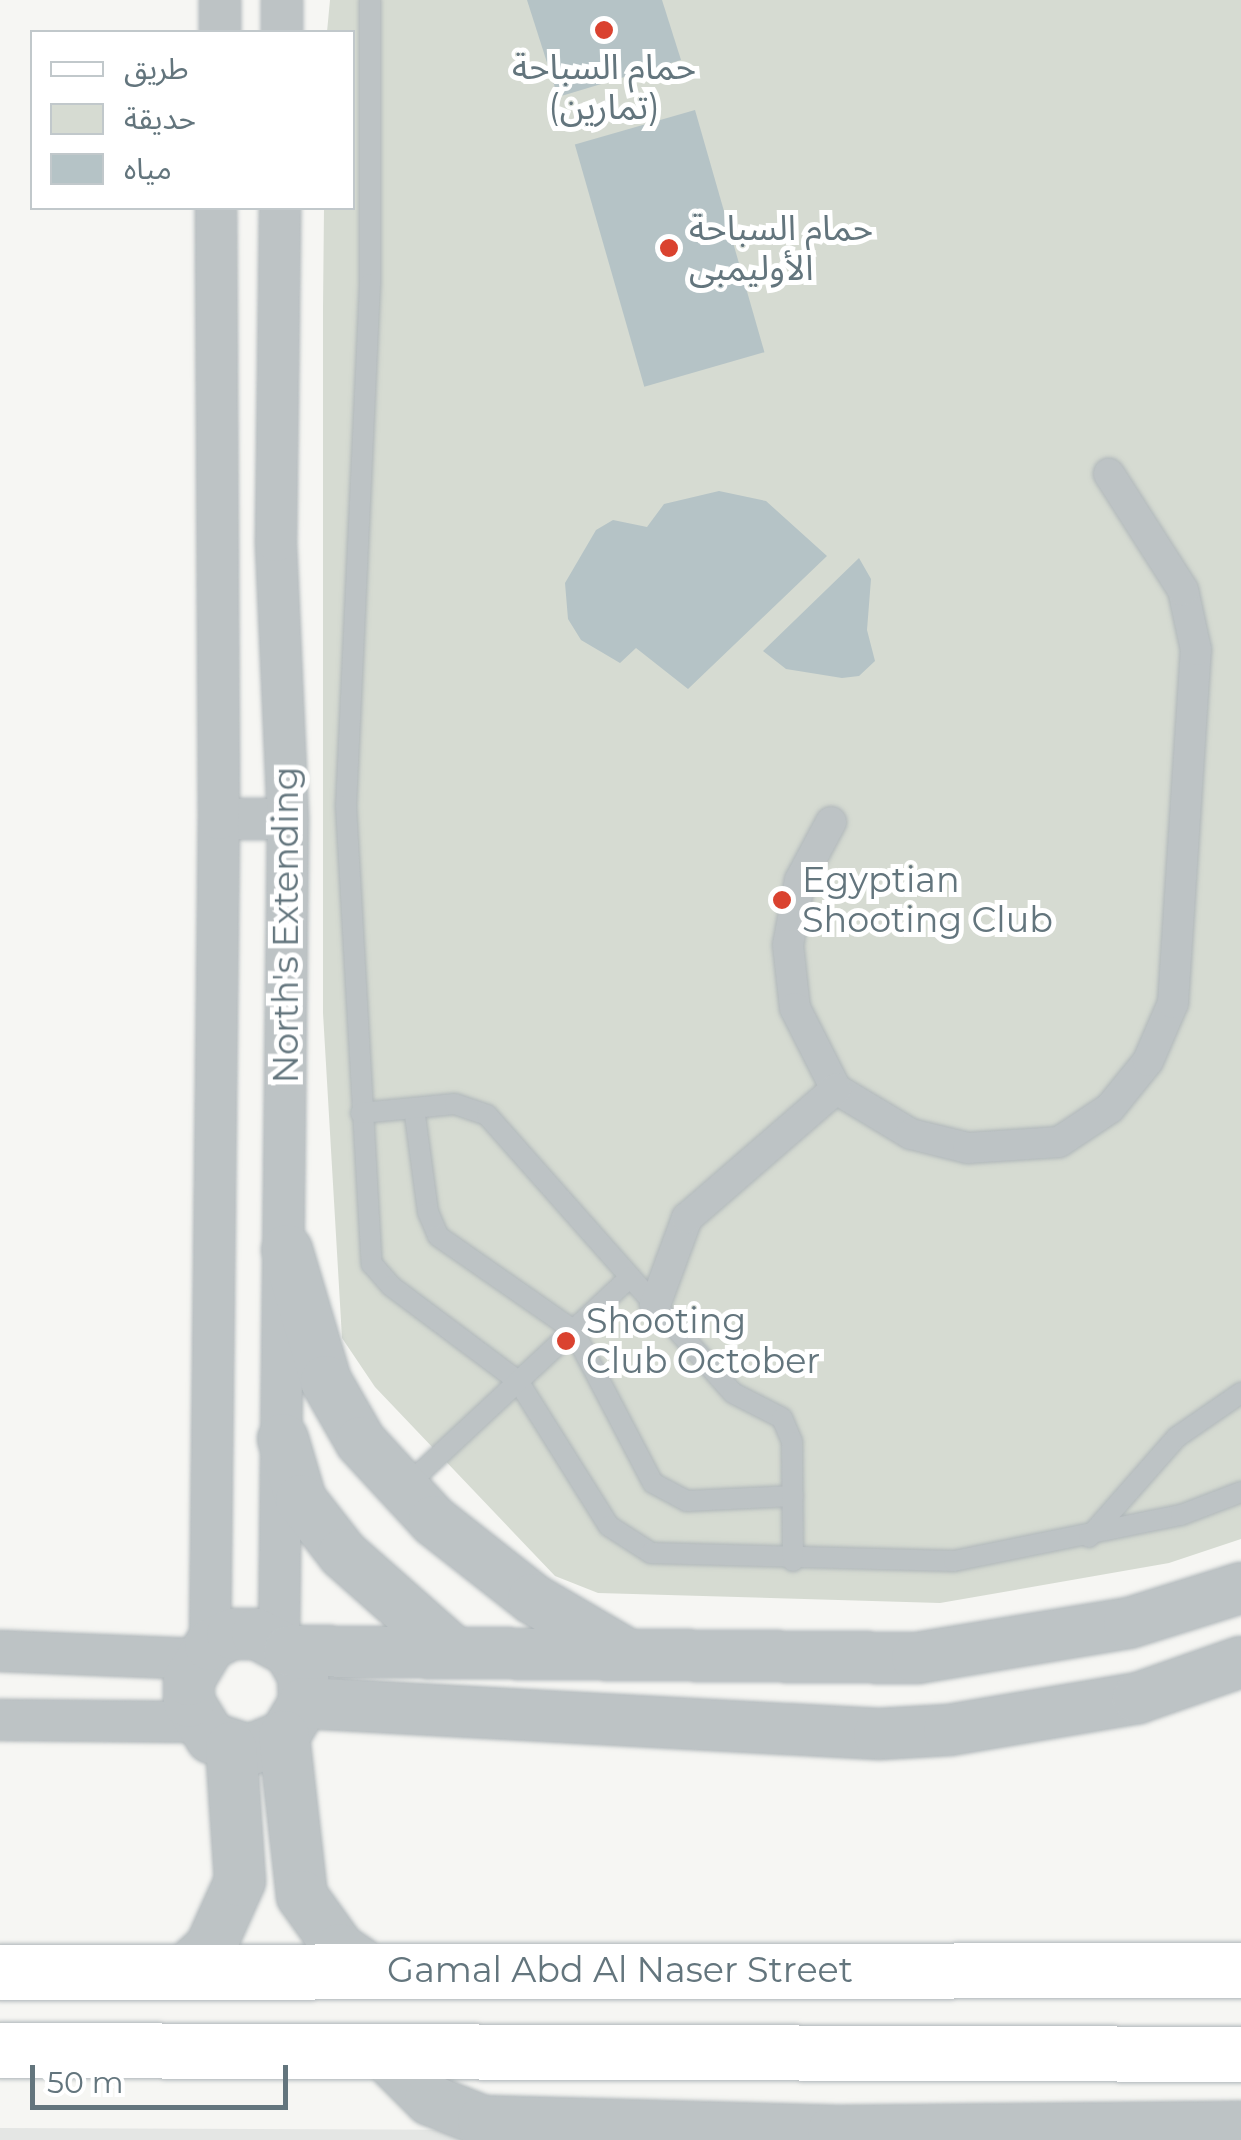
<!DOCTYPE html>
<meta charset="utf-8">
<style>
body{margin:0}
#map{position:relative;width:1241px;height:2140px;overflow:hidden;background:#f6f6f3;font-family:Montserrat,"Noto Sans Arabic",sans-serif}
div>[style]{position:absolute}
.built>*{inset:0;background:#e4e6e4}
.green>*{inset:0;background:#d6dbd2}
.water>*{inset:0;background:#b5c3c6;transform-origin:0 0}
.roads{filter:drop-shadow(0 0 2px #b0b7ba) drop-shadow(0 0 2px #b0b7ba)}
.service>*{height:20px;margin:-10px;padding:0 10px;transform-origin:10px;border-radius:10px;background:#bdc3c5}
.pedestrian>*{height:30px;margin:-15px;padding:0 15px;transform-origin:15px;border-radius:15px;background:#bdc3c5}
.minor>*{height:40px;margin:-20px;padding:0 20px;transform-origin:20px;border-radius:20px;background:#bdc3c5}
.tertiary>*{height:50px;margin:-25px;padding:0 25px;transform-origin:25px;border-radius:25px;background:#bdc3c5}
.secondary>*{height:55px;margin:-27.5px;padding:0 27.5px;transform-origin:27.5px;border-radius:27.5px;background:#fff}
.dots>*{width:28px;height:28px;translate:-50% -50%;box-sizing:border-box;border:5px solid #fff;border-radius:50%}
span{translate:-50% -50%;white-space:nowrap;text-align:center;line-height:1.15;-webkit-text-stroke:10px #fff;paint-order:stroke}
.poi-label{font-size:35px;color:#63757d}
.left{translate:0 -50%;text-align:left}
.street-label{font-size:35px;color:#63757d}
.legend{position:absolute;left:30px;top:30px;width:325px;height:180px;box-sizing:border-box;background:#fff;border:2px solid #c1c8cb;margin:0;padding:12px 18px;list-style:none;font-size:30px;color:#63757d}
.legend li{display:flex;align-items:center;gap:20px;height:50px}
.legend b{width:50px;border:2px solid #c1c8cb}
.scale{position:absolute;left:30px;top:2065px;width:258px;height:45px;box-sizing:border-box;border:5px solid #63757d;border-top:0;padding-left:12px;font-size:30px;line-height:35px;white-space:nowrap;color:#63757d;-webkit-text-stroke:8px #fff;paint-order:stroke}
</style>
<div id="map">
<div class="built">
<i style="clip-path:polygon(0 2128px,1241px 2133px,1241px 2140px,0 2140px)"></i>
</div>
<div class="green">
<i style="clip-path:polygon(330px 0,1241px 0,1241px 1539px,1169px 1563px,940px 1603px,598px 1593px,555px 1576px,375px 1387px,342px 1338px,323px 1013px,323px 308px,324px 208px,352px 208px,352px 32px,327px 32px)"></i>
</div>
<div class="water">
<i style="clip-path:polygon(527px 0,662px 0,681px 60px,558px 97px)"></i>
<i style="left:695px;top:110px;width:252px;height:125px;rotate:74deg"></i>
<i style="clip-path:polygon(719px 491px,766px 501px,827px 556px,688px 689px,636px 648px,620px 663px,581px 640px,568px 619px,565px 583px,596px 530px,613px 520px,647px 527px,664px 504px)"></i>
<i style="clip-path:polygon(859px 558px,871px 579px,867px 630px,875px 661px,859px 676px,842px 678px,786px 669px,763px 651px)"></i>
</div>
<div class="roads">
<div class="service">
<i style="left:370px;top:0;width:284px;rotate:90deg"></i>
<i style="left:370px;top:284px;width:523px;rotate:92.63deg"></i>
<i style="left:346px;top:806px;width:459px;rotate:86.8deg"></i>
<i style="left:372px;top:1264px;width:29px;rotate:49deg"></i>
<i style="left:391px;top:1286px;width:159px;rotate:36.8deg"></i>
<i style="left:518px;top:1381px;width:171px;rotate:57.9deg"></i>
<i style="left:609px;top:1526px;width:50px;rotate:32.7deg"></i>
<i style="left:651px;top:1553px;width:303px;rotate:1.5deg"></i>
<i style="left:954px;top:1561px;width:232px;rotate:-11.5deg"></i>
<i style="left:1181px;top:1515px;width:64px;rotate:-21deg"></i>
<i style="left:414px;top:1108px;width:105px;rotate:82.3deg"></i>
<i style="left:428px;top:1212px;width:26px;rotate:67deg"></i>
<i style="left:438px;top:1236px;width:165px;rotate:34.8deg"></i>
<i style="left:573px;top:1330px;width:173px;rotate:62.4deg"></i>
<i style="left:653px;top:1483px;width:38px;rotate:28deg"></i>
<i style="left:687px;top:1501px;width:106px;rotate:-2.7deg"></i>
<i style="left:361px;top:1113px;width:94px;rotate:-5.5deg"></i>
<i style="left:455px;top:1104px;width:34px;rotate:19deg"></i>
<i style="left:487px;top:1115px;width:371px;rotate:48.5deg"></i>
<i style="left:733px;top:1393px;width:55px;rotate:27deg"></i>
<i style="left:782px;top:1418px;width:26px;rotate:67deg"></i>
<i style="left:792px;top:1442px;width:119px;rotate:89.5deg"></i>
<i style="left:405px;top:1487px;width:308px;rotate:-43deg"></i>
<i style="left:1089px;top:1537px;width:133px;rotate:-48.7deg"></i>
<i style="left:1177px;top:1437px;width:78px;rotate:-34.5deg"></i>
</div>
<div class="pedestrian">
<i style="left:831px;top:822px;width:66px;rotate:118.1deg"></i>
<i style="left:800px;top:880px;width:66px;rotate:100.5deg"></i>
<i style="left:788px;top:945px;width:63px;rotate:83.7deg"></i>
<i style="left:795px;top:1008px;width:91px;rotate:63.2deg"></i>
<i style="left:836px;top:1089px;width:87px;rotate:31deg"></i>
<i style="left:911px;top:1134px;width:59px;rotate:13.8deg"></i>
<i style="left:968px;top:1148px;width:91px;rotate:-3.8deg"></i>
<i style="left:1059px;top:1142px;width:61px;rotate:-33.7deg"></i>
<i style="left:1110px;top:1108px;width:60px;rotate:-51deg"></i>
<i style="left:1148px;top:1061px;width:63px;rotate:-66.7deg"></i>
<i style="left:1173px;top:1003px;width:354px;rotate:-86.3deg"></i>
<i style="left:1196px;top:650px;width:61px;rotate:-102.2deg"></i>
<i style="left:1183px;top:590px;width:138px;rotate:-122.5deg"></i>
<i style="left:655px;top:1305px;width:93px;rotate:-69.8deg"></i>
<i style="left:687px;top:1218px;width:197px;rotate:-40.9deg"></i>
</div>
<div class="minor">
<i style="left:220px;top:32px;width:32px;rotate:-90deg"></i>
<i style="left:282px;top:32px;width:32px;rotate:-90deg"></i>
<i style="left:219px;top:819px;width:69px"></i>
<i style="left:279px;top:1643px;width:824px;rotate:-89.37deg"></i>
<i style="left:288px;top:819px;width:278px;rotate:-92.5deg"></i>
<i style="left:276px;top:541px;width:333px;rotate:-89.3deg"></i>
<i style="left:210px;top:1645px;width:826px;rotate:-89.38deg"></i>
<i style="left:219px;top:819px;width:611px;rotate:-90.28deg"></i>
<i style="left:0;top:1651px;width:197px;rotate:2.3deg"></i>
<i style="left:0;top:1720px;width:197px;rotate:0.6deg"></i>
</div>
<div class="tertiary">
<i style="left:287px;top:1250px;width:137px;rotate:73.4deg"></i>
<i style="left:326px;top:1381px;width:70px;rotate:60.2deg"></i>
<i style="left:361px;top:1442px;width:108px;rotate:47.3deg"></i>
<i style="left:434px;top:1521px;width:126px;rotate:38.2deg"></i>
<i style="left:533px;top:1599px;width:107px;rotate:30.4deg"></i>
<i style="left:283px;top:1439px;width:64px;rotate:73.6deg"></i>
<i style="left:301px;top:1500px;width:68px;rotate:52.1deg"></i>
<i style="left:343px;top:1554px;width:149px;rotate:41.5deg"></i>
<i style="left:289px;top:1651px;width:28px;rotate:60deg"></i>
<i style="left:303px;top:1675px;width:28px;rotate:88deg"></i>
<i style="left:304px;top:1703px;width:39px;rotate:121deg"></i>
<i style="left:284px;top:1736px;width:38px;rotate:158deg"></i>
<i style="left:249px;top:1750px;width:40px;rotate:-162deg"></i>
<i style="left:211px;top:1738px;width:42px;rotate:-121.4deg"></i>
<i style="left:189px;top:1702px;width:22px;rotate:-90deg"></i>
<i style="left:189px;top:1680px;width:41px;rotate:-59deg"></i>
<i style="left:210px;top:1645px;width:25px;rotate:-27deg"></i>
<i style="left:232px;top:1634px;width:25px"></i>
<i style="left:257px;top:1634px;width:36px;rotate:28deg"></i>
<i style="left:289px;top:1651px;width:628px;rotate:0.64deg"></i>
<i style="left:917px;top:1658px;width:215px;rotate:-9.4deg"></i>
<i style="left:1129px;top:1623px;width:117px;rotate:-17.4deg"></i>
<i style="left:304px;top:1703px;width:576px;rotate:3.09deg"></i>
<i style="left:879px;top:1734px;width:70px;rotate:-3.3deg"></i>
<i style="left:949px;top:1730px;width:192px;rotate:-9.6deg"></i>
<i style="left:1138px;top:1698px;width:109px;rotate:-19.3deg"></i>
<i style="left:284px;top:1736px;width:161px;rotate:83.6deg"></i>
<i style="left:302px;top:1896px;width:65px;rotate:54.4deg"></i>
<i style="left:340px;top:1949px;width:37px;rotate:34deg"></i>
<i style="left:183px;top:1972px;width:36px;rotate:-42deg"></i>
<i style="left:210px;top:1948px;width:73px;rotate:-65.9deg"></i>
<i style="left:240px;top:1881px;width:134px;rotate:-93.8deg"></i>
<i style="left:382px;top:2052px;width:68px;rotate:45deg"></i>
<i style="left:430px;top:2100px;width:57px;rotate:21.6deg"></i>
<i style="left:483px;top:2121px;width:350px;rotate:1.6deg"></i>
<i style="left:833px;top:2131px;width:408px;rotate:-0.6deg"></i>
</div>
<div class="secondary">
<i style="left:0;top:1972px;width:1241px;rotate:-0.09deg"></i>
<i style="left:0;top:2050px;width:1241px;rotate:0.18deg"></i>
</div>
</div>
<div class="dots">
<i style="left:604px;top:30px;background:#da422f"></i>
<i style="left:669px;top:248px;background:#da422f"></i>
<i style="left:782px;top:900px;background:#da422f"></i>
<i style="left:566px;top:1341px;background:#da422f"></i>
</div>
<div class="poi-label">
<span style="left:604px;top:87px">حمام السباحة<br>(تمارين)</span>
<span class="left" style="left:689px;top:248px">حمام السباحة<br>الأوليمبى</span>
<span class="left" style="left:802px;top:900px">Egyptian<br>Shooting Club</span>
<span class="left" style="left:586px;top:1341px">Shooting<br>Club October</span>
</div>
<div class="street-label">
<span style="left:286px;top:925px;rotate:-90deg">North's Extending</span>
<span style="left:620px;top:1970px">Gamal Abd Al Naser Street</span>
</div>
<ul class="legend">
<li><b style="height:12px;background:#fff"></b>طريق</li>
<li><b style="height:28px;background:#d6dbd2"></b>حديقة</li>
<li><b style="height:28px;background:#b5c3c6"></b>مياه</li>
</ul>
<div class="scale">50 m</div>
</div>
